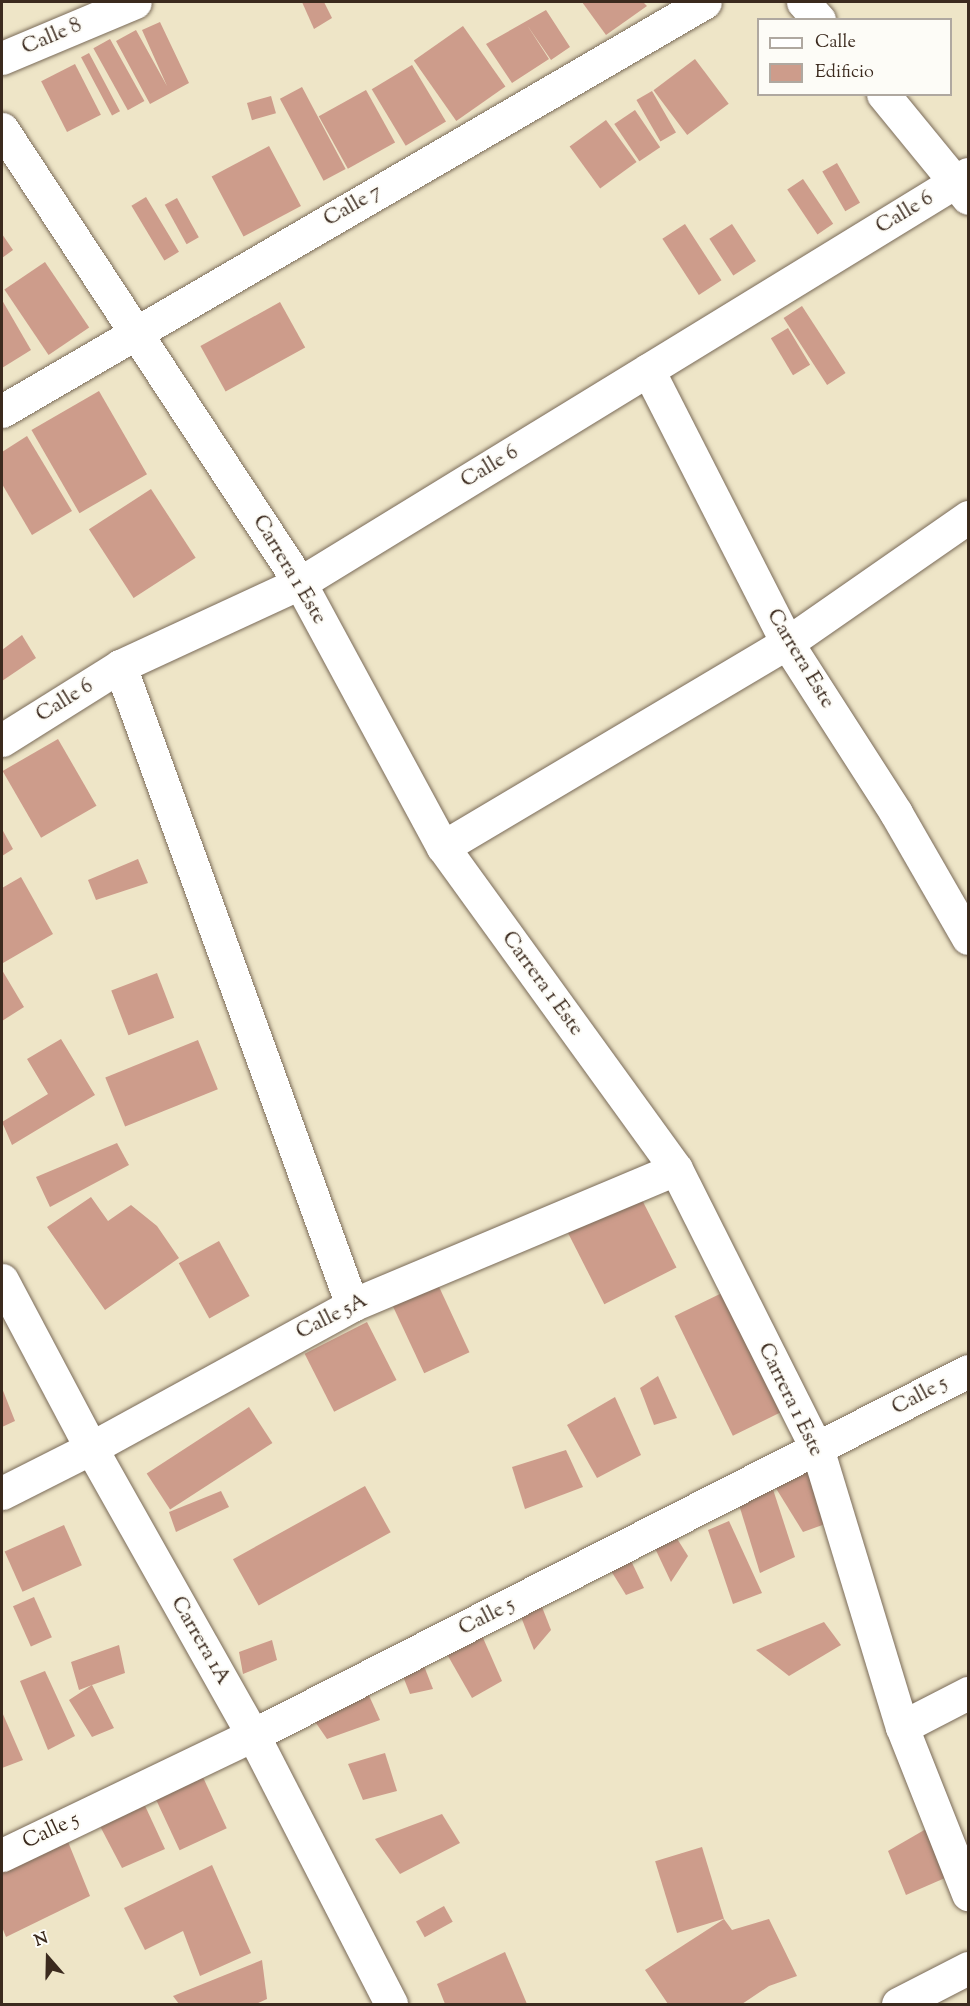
<!DOCTYPE html>
<style>
body{margin:0}
#map{position:relative;width:970px;height:2006px;overflow:hidden;background:#eee5c7;font-family:"Sorts Mill Goudy",serif}
div>[style]{position:absolute}
.building>*{inset:0;background:#cd9c8b;transform-origin:0 0}
.roads{filter:drop-shadow(0 0 2px #7a6b59) drop-shadow(0 0 2px #7a6b59)}
.minor>*{height:33px;margin:-16.5px;padding:0 16.5px;transform-origin:16.5px;border-radius:16.5px;background:#fff}
span{translate:-50% -50%;white-space:nowrap;text-align:center;line-height:1.15;-webkit-text-stroke:4.5px #fdfcf7;paint-order:stroke}
.street-label{font-size:21px;color:#3b2a1e}
.frame{position:absolute;inset:0;border:3px solid #3b2a1e;pointer-events:none}
.legend{position:absolute;left:757px;top:18px;width:195px;height:78px;box-sizing:border-box;background:#fdfcf7;border:2px solid #afa8a0;margin:0;padding:8px 10px;list-style:none;font-size:18px;color:#3b2a1e}
.legend li{display:flex;align-items:center;gap:12px;height:30px}
.legend b{width:30px;border:2px solid #afa8a0}
.north{position:absolute;left:18px;top:1928px;width:60px;height:60px;-webkit-text-stroke:4px #fdfcf7;paint-order:stroke;rotate:340deg;font-size:16px;font-weight:700;line-height:24px;text-align:center;color:#3b2a1e}
.north::after{content:'';display:block;margin:auto;width:21px;height:27px;background:#3b2a1e;clip-path:polygon(50% 0,100% 100%,50% 72%,0 100%)}
</style>
<div id="map">
<div class="building">
<i style="clip-path:polygon(302px 2px,324px 2px,332px 18px,314px 29px)"></i>
<i style="clip-path:polygon(582px 2px,643px 2px,647px 6px,606px 35px)"></i>
<i style="clip-path:polygon(546px 10px,570px 47px,551px 60px,527px 25px,549px 59px,512px 83px,486px 44px)"></i>
<i style="clip-path:polygon(160px 22px,189px 83px,150px 104px,116px 41px,136px 30px,167px 86px,142px 30px)"></i>
<i style="left:463px;top:26px;width:74px;height:60px;rotate:55deg"></i>
<i style="left:110px;top:39px;width:71px;height:19px;rotate:61deg"></i>
<i style="left:89px;top:53px;width:66px;height:9px;rotate:62deg"></i>
<i style="left:695px;top:59px;width:56px;height:52px;rotate:53deg"></i>
<i style="left:75px;top:64px;width:57px;height:38px;rotate:63deg"></i>
<i style="left:412px;top:65px;width:66px;height:47px;rotate:59deg"></i>
<i style="left:302px;top:87px;width:93px;height:25px;rotate:62deg"></i>
<i style="left:366px;top:90px;width:60px;height:54px;rotate:61deg"></i>
<i style="left:652px;top:91px;width:48px;height:18px;rotate:60deg"></i>
<i style="left:271px;top:96px;width:18px;height:25px;rotate:74deg"></i>
<i style="left:635px;top:110px;width:45px;height:25px;rotate:56deg"></i>
<i style="left:606px;top:120px;width:52px;height:45px;rotate:54deg"></i>
<i style="left:269px;top:146px;width:68px;height:65px;rotate:62deg"></i>
<i style="left:837px;top:163px;width:46px;height:17px;rotate:60deg"></i>
<i style="left:803px;top:179px;width:54px;height:19px;rotate:56deg"></i>
<i style="left:146px;top:197px;width:64px;height:17px;rotate:59deg"></i>
<i style="left:177px;top:198px;width:45px;height:14px;rotate:61deg"></i>
<i style="left:685px;top:224px;width:67px;height:27px;rotate:57deg"></i>
<i style="left:732px;top:224px;width:44px;height:27px;rotate:57deg"></i>
<i style="clip-path:polygon(2px 234px,13px 250px,2px 258px)"></i>
<i style="left:45px;top:262px;width:79px;height:49px;rotate:56deg"></i>
<i style="clip-path:polygon(2px 300px,31px 350px,2px 368px)"></i>
<i style="left:280px;top:302px;width:52px;height:91px;rotate:61deg"></i>
<i style="left:802px;top:306px;width:80px;height:22px;rotate:57deg"></i>
<i style="left:788px;top:328px;width:43px;height:20px;rotate:59deg"></i>
<i style="left:99px;top:391px;width:96px;height:78px;rotate:60deg"></i>
<i style="clip-path:polygon(27px 436px,72px 511px,32px 535px,2px 484px,2px 452px)"></i>
<i style="left:151px;top:489px;width:82px;height:74px;rotate:57deg"></i>
<i style="clip-path:polygon(22px 635px,36px 658px,2px 681px,2px 650px)"></i>
<i style="left:58px;top:739px;width:77px;height:64px;rotate:60deg"></i>
<i style="clip-path:polygon(2px 829px,13px 849px,2px 856px)"></i>
<i style="clip-path:polygon(138px 859px,148px 883px,96px 900px,88px 880px)"></i>
<i style="clip-path:polygon(21px 877px,53px 934px,3px 963px,2px 888px)"></i>
<i style="clip-path:polygon(2px 970px,24px 1007px,2px 1021px)"></i>
<i style="left:157px;top:973px;width:48px;height:49px;rotate:69deg"></i>
<i style="clip-path:polygon(61px 1039px,95px 1095px,12px 1145px,2px 1122px,48px 1094px,27px 1059px)"></i>
<i style="left:198px;top:1040px;width:53px;height:100px;rotate:68deg"></i>
<i style="clip-path:polygon(117px 1143px,129px 1165px,50px 1207px,36px 1177px)"></i>
<i style="left:637px;top:1190px;width:87px;height:81px;rotate:63deg"></i>
<i style="clip-path:polygon(91px 1197px,108px 1221px,131px 1205px,157px 1226px,179px 1258px,105px 1310px,47px 1227px)"></i>
<i style="left:219px;top:1241px;width:63px;height:46px;rotate:61deg"></i>
<i style="left:434px;top:1276px;width:84px;height:50px;rotate:65deg"></i>
<i style="left:724px;top:1292px;width:133px;height:55px;rotate:64deg"></i>
<i style="left:367px;top:1322px;width:65px;height:70px;rotate:63deg"></i>
<i style="clip-path:polygon(658px 1376px,677px 1418px,654px 1425px,640px 1388px)"></i>
<i style="clip-path:polygon(2px 1388px,15px 1421px,2px 1427px)"></i>
<i style="clip-path:polygon(615px 1397px,641px 1455px,597px 1478px,567px 1425px)"></i>
<i style="left:249px;top:1407px;width:43px;height:122px;rotate:57deg"></i>
<i style="clip-path:polygon(566px 1450px,583px 1487px,525px 1509px,512px 1467px)"></i>
<i style="clip-path:polygon(810px 1466px,828px 1523px,803px 1532px,769px 1477px)"></i>
<i style="clip-path:polygon(769px 1477px,795px 1557px,760px 1573px,736px 1495px)"></i>
<i style="left:365px;top:1486px;width:53px;height:151px;rotate:61deg"></i>
<i style="clip-path:polygon(221px 1491px,229px 1507px,176px 1532px,169px 1512px)"></i>
<i style="clip-path:polygon(729px 1521px,762px 1593px,733px 1604px,708px 1530px)"></i>
<i style="left:64px;top:1525px;width:44px;height:65px;rotate:66deg"></i>
<i style="clip-path:polygon(676px 1537px,688px 1556px,671px 1582px,652px 1542px)"></i>
<i style="clip-path:polygon(624px 1546px,644px 1588px,626px 1595px,600px 1553px)"></i>
<i style="clip-path:polygon(535px 1589px,551px 1630px,534px 1650px,514px 1599px)"></i>
<i style="left:34px;top:1597px;width:44px;height:23px;rotate:66deg"></i>
<i style="clip-path:polygon(476px 1622px,502px 1681px,472px 1698px,436px 1635px)"></i>
<i style="clip-path:polygon(824px 1622px,841px 1645px,789px 1676px,756px 1650px)"></i>
<i style="clip-path:polygon(412px 1635px,433px 1689px,410px 1694px,393px 1651px)"></i>
<i style="clip-path:polygon(272px 1640px,277px 1660px,243px 1674px,239px 1652px)"></i>
<i style="clip-path:polygon(119px 1645px,125px 1673px,92px 1685px,114px 1728px,92px 1737px,69px 1700px,92px 1685px,79px 1690px,71px 1662px)"></i>
<i style="clip-path:polygon(45px 1671px,75px 1736px,48px 1750px,20px 1681px)"></i>
<i style="clip-path:polygon(362px 1680px,380px 1720px,327px 1739px,303px 1704px)"></i>
<i style="clip-path:polygon(2px 1712px,23px 1760px,2px 1768px)"></i>
<i style="clip-path:polygon(385px 1753px,397px 1791px,363px 1800px,348px 1764px)"></i>
<i style="left:201px;top:1773px;width:61px;height:52px;rotate:65deg"></i>
<i style="clip-path:polygon(134px 1782px,165px 1849px,122px 1868px,91px 1809px)"></i>
<i style="clip-path:polygon(442px 1814px,460px 1843px,400px 1874px,375px 1839px)"></i>
<i style="clip-path:polygon(62px 1827px,90px 1896px,6px 1937px,2px 1927px,2px 1857px)"></i>
<i style="clip-path:polygon(926px 1829px,945px 1878px,906px 1895px,888px 1851px)"></i>
<i style="left:702px;top:1847px;width:75px;height:49px;rotate:73deg"></i>
<i style="clip-path:polygon(212px 1865px,251px 1953px,200px 1976px,183px 1931px,145px 1950px,124px 1908px)"></i>
<i style="left:444px;top:1906px;width:18px;height:32px;rotate:61deg"></i>
<i style="clip-path:polygon(724px 1919px,732px 1930px,769px 1919px,797px 1976px,769px 1986px,742px 2004px,668px 2004px,645px 1970px)"></i>
<i style="clip-path:polygon(505px 1952px,527px 2004px,445px 2004px,437px 1984px)"></i>
<i style="clip-path:polygon(262px 1960px,267px 1999px,256px 2004px,179px 2004px,173px 1996px)"></i>
</div>
<div class="roads">
<div class="minor">
<i style="left:803px;top:2px;width:24px;rotate:48deg"></i>
<i style="left:2px;top:58px;width:144px;rotate:-22.8deg"></i>
<i style="left:883px;top:94px;width:134px;rotate:50.7deg"></i>
<i style="left:2px;top:129px;width:543px;rotate:56.72deg"></i>
<i style="left:300px;top:583px;width:300px;rotate:61.6deg"></i>
<i style="left:443px;top:847px;width:397px;rotate:54.1deg"></i>
<i style="left:676px;top:1169px;width:316px;rotate:63.3deg"></i>
<i style="left:818px;top:1451px;width:288px;rotate:73.1deg"></i>
<i style="left:902px;top:1727px;width:180px;rotate:68.4deg"></i>
<i style="left:648px;top:370px;width:306px;rotate:63deg"></i>
<i style="left:787px;top:643px;width:202px;rotate:57.3deg"></i>
<i style="left:896px;top:813px;width:144px;rotate:60.1deg"></i>
<i style="left:2px;top:411px;width:813px;rotate:-30.19deg"></i>
<i style="left:120px;top:666px;width:680px;rotate:70.05deg"></i>
<i style="left:2px;top:740px;width:139px;rotate:-32.1deg"></i>
<i style="left:120px;top:666px;width:198px;rotate:-24.8deg"></i>
<i style="left:300px;top:583px;width:783px;rotate:-31.48deg"></i>
<i style="left:443px;top:847px;width:400px;rotate:-30.7deg"></i>
<i style="left:787px;top:643px;width:221px;rotate:-34.8deg"></i>
<i style="left:2px;top:1280px;width:190px;rotate:62.1deg"></i>
<i style="left:91px;top:1448px;width:330px;rotate:60.6deg"></i>
<i style="left:253px;top:1735px;width:302px;rotate:62.8deg"></i>
<i style="left:2px;top:1493px;width:100px;rotate:-26.8deg"></i>
<i style="left:91px;top:1448px;width:298px;rotate:-28.7deg"></i>
<i style="left:352px;top:1305px;width:351px;rotate:-22.8deg"></i>
<i style="left:902px;top:1727px;width:74px;rotate:-27.3deg"></i>
<i style="left:2px;top:1855px;width:278px;rotate:-25.6deg"></i>
<i style="left:253px;top:1735px;width:802px;rotate:-26.98deg"></i>
<i style="left:898px;top:2004px;width:79px;rotate:-27.2deg"></i>
</div>
</div>
<div class="street-label">
<span style="left:52px;top:37px;rotate:-23deg">Calle 8</span>
<span style="left:353px;top:206px;rotate:-30deg">Calle 7</span>
<span style="left:905px;top:213px;rotate:-31deg">Calle 6</span>
<span style="left:490px;top:467px;rotate:-31deg">Calle 6</span>
<span style="left:289px;top:570px;rotate:59deg">Carrera 1 Este</span>
<span style="left:800px;top:659px;rotate:59deg">Carrera Este</span>
<span style="left:65px;top:701px;rotate:-32deg">Calle 6</span>
<span style="left:542px;top:984px;rotate:54deg">Carrera 1 Este</span>
<span style="left:332px;top:1317px;rotate:-27deg">Calle 5A</span>
<span style="left:920px;top:1396px;rotate:-28deg">Calle 5</span>
<span style="left:790px;top:1400px;rotate:64deg">Carrera 1 Este</span>
<span style="left:487px;top:1617px;rotate:-27deg">Calle 5</span>
<span style="left:200px;top:1641px;rotate:60deg">Carrera 1A</span>
<span style="left:51px;top:1831px;rotate:-25deg">Calle 5</span>
</div>
<div class="frame"></div>
<ul class="legend">
<li><b style="height:8px;background:#fff"></b>Calle</li>
<li><b style="height:16px;background:#cd9c8b"></b>Edificio</li>
</ul>
<div class="north">N</div>
</div>
